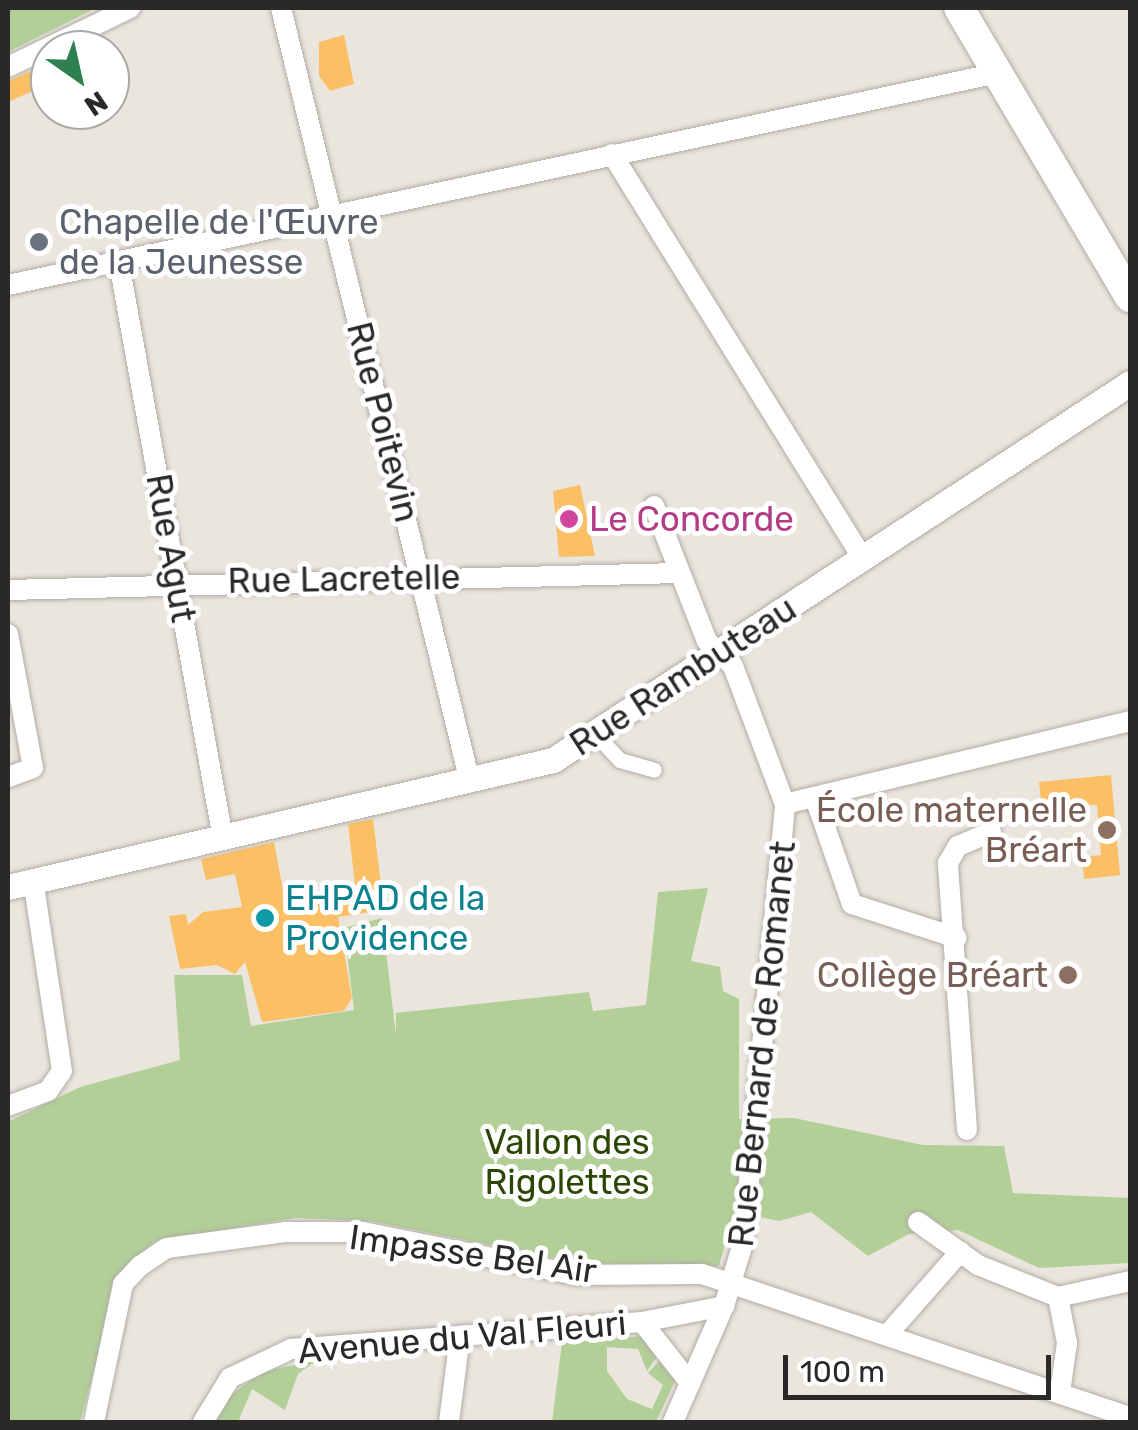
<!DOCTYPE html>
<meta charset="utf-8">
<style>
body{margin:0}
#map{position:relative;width:1138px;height:1430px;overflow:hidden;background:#eae5dd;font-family:Rubik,sans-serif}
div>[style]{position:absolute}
.green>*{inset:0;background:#b2cf98}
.building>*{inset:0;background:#fbc065}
.roads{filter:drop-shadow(0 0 2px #b1aca5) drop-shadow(0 0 2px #b1aca5)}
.pedestrian>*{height:15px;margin:-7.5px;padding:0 7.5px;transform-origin:7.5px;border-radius:7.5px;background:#fff}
.minor>*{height:20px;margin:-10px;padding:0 10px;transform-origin:10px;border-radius:10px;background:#fff}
.tertiary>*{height:25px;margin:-12.5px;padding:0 12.5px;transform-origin:12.5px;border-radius:12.5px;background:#fff}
.secondary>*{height:30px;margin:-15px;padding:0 15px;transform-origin:15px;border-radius:15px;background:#fff}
.dots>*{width:28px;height:28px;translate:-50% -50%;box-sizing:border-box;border:5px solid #fff;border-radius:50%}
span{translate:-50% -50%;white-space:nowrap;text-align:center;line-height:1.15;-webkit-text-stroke:10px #fff;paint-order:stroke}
.worship-label{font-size:35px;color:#5b616d}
.left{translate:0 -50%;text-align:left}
.street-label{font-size:35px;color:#2b2927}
.hotel-label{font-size:35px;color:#b23c85}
.education-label{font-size:35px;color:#785e54}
.right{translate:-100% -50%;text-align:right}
.culture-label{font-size:35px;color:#0d838f}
.park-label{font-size:35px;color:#2c4603}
.frame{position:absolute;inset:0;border:10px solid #2b2927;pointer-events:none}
.north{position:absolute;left:30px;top:30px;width:100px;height:100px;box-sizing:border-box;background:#fff;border:2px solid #aaa9a9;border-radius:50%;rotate:146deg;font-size:28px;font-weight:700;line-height:40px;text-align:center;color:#2b2927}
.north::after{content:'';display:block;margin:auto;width:35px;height:45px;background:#2f8051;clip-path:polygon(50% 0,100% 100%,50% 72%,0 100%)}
.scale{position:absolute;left:783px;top:1355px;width:268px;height:45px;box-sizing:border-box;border:5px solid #2b2927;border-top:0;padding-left:12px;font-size:30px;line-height:35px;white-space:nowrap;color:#2b2927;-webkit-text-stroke:8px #fff;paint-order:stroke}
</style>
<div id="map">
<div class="green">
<i style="clip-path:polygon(8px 8px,96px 8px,8px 52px)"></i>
<i style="clip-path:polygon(708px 888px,691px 961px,720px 967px,723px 991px,739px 999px,739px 1119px,794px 1118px,923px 1145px,1004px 1146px,1013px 1193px,1130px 1198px,1130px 1263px,1039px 1268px,958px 1230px,909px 1234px,868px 1256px,811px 1212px,779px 1221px,734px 1212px,719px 1266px,709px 1266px,580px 1263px,370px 1221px,295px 1218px,155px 1241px,121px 1271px,80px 1422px,8px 1422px,8px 1122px,80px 1087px,180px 1060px,174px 975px,242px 975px,251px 1026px,354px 1010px,344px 928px,382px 918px,396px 1035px,396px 1013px,589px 992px,593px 1011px,646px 1005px,658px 892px)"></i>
<i style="clip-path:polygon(643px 1336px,658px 1355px,647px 1371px,638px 1349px,607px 1347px,607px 1371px,627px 1399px,652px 1409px,663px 1385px,648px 1373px,662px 1358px,675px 1381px,656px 1422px,552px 1422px,562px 1343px)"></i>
<i style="clip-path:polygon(317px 1360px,298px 1374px,285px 1410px,252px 1389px,238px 1422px,215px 1422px,227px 1398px,262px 1372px)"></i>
</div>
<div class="building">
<i style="clip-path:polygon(344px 35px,354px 84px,330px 91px,319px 76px,319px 42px)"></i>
<i style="clip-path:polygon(40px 67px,44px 86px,8px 102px,8px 81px)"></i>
<i style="clip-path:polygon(580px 485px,595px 556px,559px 557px,553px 491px)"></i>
<i style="clip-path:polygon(1111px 775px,1120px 875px,1084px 879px,1082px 857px,1101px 855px,1097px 805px,1041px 802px,1039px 782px)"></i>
<i style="clip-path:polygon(373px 819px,384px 910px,338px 917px,352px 998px,344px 1011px,262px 1022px,245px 962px,235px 974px,217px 965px,180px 969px,169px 916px,186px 914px,188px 925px,203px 912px,242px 907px,235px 874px,206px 880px,201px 859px,274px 842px,286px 906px,306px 883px,316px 891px,355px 885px,348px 824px)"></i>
</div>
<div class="roads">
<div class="pedestrian">
<i style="left:602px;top:741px;width:26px;rotate:47deg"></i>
<i style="left:620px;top:760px;width:35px;rotate:16deg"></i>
</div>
<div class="minor">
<i style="left:281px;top:8px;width:793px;rotate:76.28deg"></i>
<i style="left:8px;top:67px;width:136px;rotate:-25.8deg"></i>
<i style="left:612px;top:154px;width:476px;rotate:58.2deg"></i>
<i style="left:119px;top:263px;width:579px;rotate:79.76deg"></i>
<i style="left:8px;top:285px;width:1012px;rotate:-12.09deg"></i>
<i style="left:654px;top:506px;width:145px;rotate:68.6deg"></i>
<i style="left:707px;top:641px;width:36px;rotate:44deg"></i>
<i style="left:733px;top:666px;width:147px;rotate:69.4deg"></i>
<i style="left:8px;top:590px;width:672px;rotate:-1.45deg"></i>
<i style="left:8px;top:634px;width:136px;rotate:79.4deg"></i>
<i style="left:33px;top:768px;width:27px;rotate:160deg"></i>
<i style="left:815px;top:798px;width:112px;rotate:70.8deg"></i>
<i style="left:852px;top:904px;width:110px;rotate:17.9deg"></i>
<i style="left:785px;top:804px;width:355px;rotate:-13.5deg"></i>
<i style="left:8px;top:1106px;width:43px;rotate:-20.6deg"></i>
<i style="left:48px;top:1091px;width:24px;rotate:-55deg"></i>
<i style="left:62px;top:1071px;width:194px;rotate:-98.6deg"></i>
<i style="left:967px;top:1130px;width:268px;rotate:-94.1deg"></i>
<i style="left:948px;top:863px;width:20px;rotate:-60deg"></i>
<i style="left:958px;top:846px;width:36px;rotate:-23deg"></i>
<i style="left:918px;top:1222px;width:74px;rotate:35.6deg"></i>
<i style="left:978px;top:1265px;width:86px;rotate:21.8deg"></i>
<i style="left:1058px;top:1297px;width:74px;rotate:-12.5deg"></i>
<i style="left:1058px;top:1297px;width:47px;rotate:78.9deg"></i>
<i style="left:1067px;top:1343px;width:50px;rotate:98deg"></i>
<i style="left:642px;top:1322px;width:78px;rotate:51.8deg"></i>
<i style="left:887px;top:1335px;width:111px;rotate:-48.7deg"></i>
<i style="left:94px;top:1422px;width:141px;rotate:-78.1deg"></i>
<i style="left:123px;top:1284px;width:25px;rotate:-47deg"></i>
<i style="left:140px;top:1266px;width:32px;rotate:-34deg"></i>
<i style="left:167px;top:1248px;width:119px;rotate:-7.7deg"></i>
<i style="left:285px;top:1232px;width:78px"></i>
<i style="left:363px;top:1232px;width:217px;rotate:11.4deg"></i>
<i style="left:576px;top:1275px;width:126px;rotate:-0.5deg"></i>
<i style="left:702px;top:1274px;width:451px;rotate:18.5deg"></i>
<i style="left:203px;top:1422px;width:52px;rotate:-58.5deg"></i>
<i style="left:230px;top:1378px;width:68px;rotate:-25.4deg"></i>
<i style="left:291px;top:1349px;width:352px;rotate:-4.4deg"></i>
<i style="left:642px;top:1322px;width:84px;rotate:-11deg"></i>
<i style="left:724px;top:1306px;width:66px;rotate:-73.2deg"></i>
<i style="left:743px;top:1243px;width:441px;rotate:-84.5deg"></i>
<i style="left:449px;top:1422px;width:87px;rotate:-82.7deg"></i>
<i style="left:673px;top:1422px;width:127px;rotate:-66.3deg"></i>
</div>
<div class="tertiary">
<i style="left:8px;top:887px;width:560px;rotate:-13.12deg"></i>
<i style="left:553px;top:760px;width:689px;rotate:-33.16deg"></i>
</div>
<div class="secondary">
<i style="left:959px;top:8px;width:336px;rotate:59.4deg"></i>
</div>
</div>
<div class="dots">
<i style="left:39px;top:242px;background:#6b7280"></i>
<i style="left:569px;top:519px;background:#d1479c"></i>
<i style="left:1107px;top:830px;background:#8d6e63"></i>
<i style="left:265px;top:918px;background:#0f9aa8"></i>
<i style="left:1068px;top:975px;background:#8d6e63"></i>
</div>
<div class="worship-label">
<span class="left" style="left:59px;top:242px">Chapelle de l'Œuvre<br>de la Jeunesse</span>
</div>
<div class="street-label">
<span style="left:383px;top:422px;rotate:76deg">Rue Poitevin</span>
<span style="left:171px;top:548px;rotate:80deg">Rue Agut</span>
<span style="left:344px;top:579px;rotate:-1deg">Rue Lacretelle</span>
<span style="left:683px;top:676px;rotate:-33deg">Rue Rambuteau</span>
<span style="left:762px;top:1044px;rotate:-84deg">Rue Bernard de Romanet</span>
<span style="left:473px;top:1254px;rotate:8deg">Impasse Bel Air</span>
<span style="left:462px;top:1337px;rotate:-5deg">Avenue du Val Fleuri</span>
</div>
<div class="hotel-label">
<span class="left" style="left:589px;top:519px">Le Concorde</span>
</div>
<div class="education-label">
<span class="right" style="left:1087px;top:830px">École maternelle<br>Bréart</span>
<span class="right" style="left:1048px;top:975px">Collège Bréart</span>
</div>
<div class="culture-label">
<span class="left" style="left:285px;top:918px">EHPAD de la<br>Providence</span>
</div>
<div class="park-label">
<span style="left:567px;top:1162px">Vallon des<br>Rigolettes</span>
</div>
<div class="frame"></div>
<div class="north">N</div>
<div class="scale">100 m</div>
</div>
